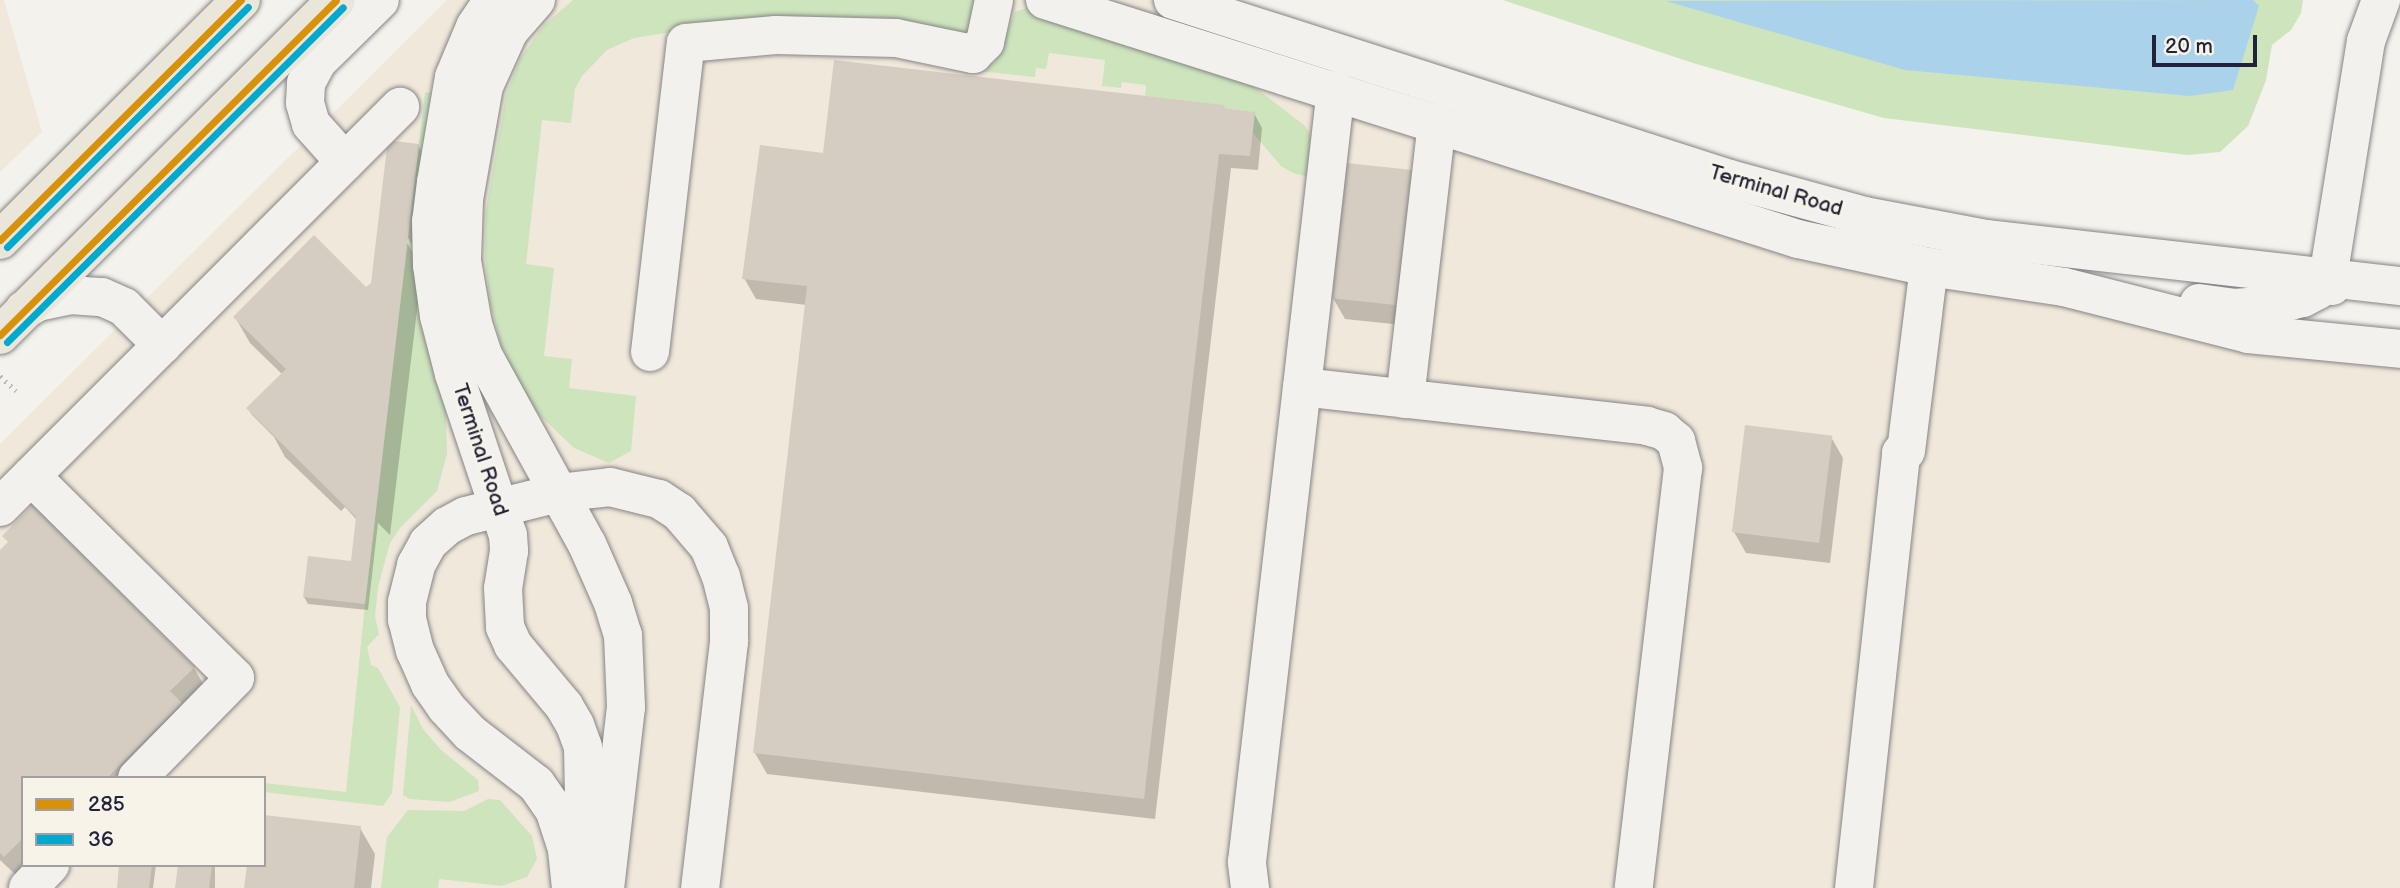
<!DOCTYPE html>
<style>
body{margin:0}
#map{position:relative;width:2400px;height:888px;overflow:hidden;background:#f4f2ec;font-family:"Balsamiq Sans",sans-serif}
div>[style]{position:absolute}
.built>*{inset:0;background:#f0e8da}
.green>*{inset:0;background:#cde4bc}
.water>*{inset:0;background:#aad2eb}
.shadow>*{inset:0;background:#0003;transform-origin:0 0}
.building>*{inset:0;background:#d5cdc2;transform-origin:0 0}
.path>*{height:4.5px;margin-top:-2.25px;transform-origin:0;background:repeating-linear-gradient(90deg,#b8b6b6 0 2px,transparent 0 7px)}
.roads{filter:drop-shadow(0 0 2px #858486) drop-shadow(0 0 2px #858486)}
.minor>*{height:38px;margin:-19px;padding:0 19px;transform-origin:19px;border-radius:19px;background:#f2f1ed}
.major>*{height:38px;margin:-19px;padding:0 19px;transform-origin:19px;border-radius:19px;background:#eae6da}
.bus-1>*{height:7px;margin:-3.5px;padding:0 3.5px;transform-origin:3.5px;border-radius:3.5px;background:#d79209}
.bus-2>*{height:7px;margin:-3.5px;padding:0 3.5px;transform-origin:3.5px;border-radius:3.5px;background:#00a9ce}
span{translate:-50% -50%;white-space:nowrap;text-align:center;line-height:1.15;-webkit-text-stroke:6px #f7f3e8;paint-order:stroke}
.street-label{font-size:21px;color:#22223b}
.legend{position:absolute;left:21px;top:776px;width:245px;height:91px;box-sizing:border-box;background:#f7f3e8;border:2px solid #a29fa3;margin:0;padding:9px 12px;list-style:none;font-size:21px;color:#22223b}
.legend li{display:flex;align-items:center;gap:14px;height:35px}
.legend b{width:35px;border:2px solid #a29fa3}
.scale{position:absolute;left:2152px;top:35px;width:105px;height:32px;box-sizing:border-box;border:4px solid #22223b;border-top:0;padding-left:9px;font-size:21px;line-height:24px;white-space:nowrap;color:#22223b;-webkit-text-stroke:5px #f7f3e8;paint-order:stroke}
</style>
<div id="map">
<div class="built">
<i style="clip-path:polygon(0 0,4px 0,42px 132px,0 172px)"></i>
<i style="clip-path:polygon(evenodd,447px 0,1231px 0,1537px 166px,2400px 363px,2400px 888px,0 888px,0 444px,447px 0,23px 778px,264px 778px,264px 865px,23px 865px,23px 778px)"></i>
</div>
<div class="green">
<i style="clip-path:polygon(573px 0,976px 0,968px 32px,962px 34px,761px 18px,634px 38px,607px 50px,582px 76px,575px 89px,571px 123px,542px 120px,526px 264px,554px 268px,544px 356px,572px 359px,569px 388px,636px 396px,631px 451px,609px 463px,574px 448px,527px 403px,501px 345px,490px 302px,485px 257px,486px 210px,506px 95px,520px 59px,543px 26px)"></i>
<i style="clip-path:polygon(1503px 0,2303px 0,2301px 13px,2291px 30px,2272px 45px,2266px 80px,2248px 126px,2220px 152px,2187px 155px,1884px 118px,1693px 63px)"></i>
<i style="clip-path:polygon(1029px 7px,1236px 73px,1304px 125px,1310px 133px,1313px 143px,1309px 177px,1293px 173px,1281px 166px,1253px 133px,1254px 112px,1224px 108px,1224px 105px,1145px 96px,1146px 85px,1122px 82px,1121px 88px,1102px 86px,1105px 60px,1049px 53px,1046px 69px,1036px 68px,1035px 77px,979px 71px,995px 62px,1015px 12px)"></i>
<i style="clip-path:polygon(425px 92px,438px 94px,447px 454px,437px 491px,400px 528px,390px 543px,378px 587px,375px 616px,379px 634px,367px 647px,371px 665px,378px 668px,400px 707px,392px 793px,383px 806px,264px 792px,264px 783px,346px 792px,365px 604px)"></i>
<i style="clip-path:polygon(411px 705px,423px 729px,441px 750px,478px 780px,479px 791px,450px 802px,410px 799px,403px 795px)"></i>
<i style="clip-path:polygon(488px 799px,500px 800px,532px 836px,537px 859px,527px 877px,502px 886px,439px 879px,438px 888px,381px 888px,387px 837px,408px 810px,464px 811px)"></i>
</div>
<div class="water">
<i style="clip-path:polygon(2253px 0,2259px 6px,2233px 90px,2190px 96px,1905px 70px,1666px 1px)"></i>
</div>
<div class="shadow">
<i style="clip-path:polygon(1223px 107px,1226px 110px,1254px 113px,1262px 128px,1258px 170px,1231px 168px,1155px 819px,767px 774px,755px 753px,807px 305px,756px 299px,744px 278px,825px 155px)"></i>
<i style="clip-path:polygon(418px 145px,426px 160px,416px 251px,405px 233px,402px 234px,422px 269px,390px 535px,378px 523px,368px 610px,308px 604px,304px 597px,352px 563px,357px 520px,345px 507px,341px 511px,285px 457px,274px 437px,252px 415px,248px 409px,283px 375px,250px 343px,235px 317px,371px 295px)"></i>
<i style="clip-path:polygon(1348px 165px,1412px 326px,1345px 319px,1333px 298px)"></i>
<i style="clip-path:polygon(1831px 437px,1843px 458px,1830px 563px,1746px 553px,1734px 532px)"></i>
<i style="clip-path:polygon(0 552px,194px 668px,206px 689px,117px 778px,23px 778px,23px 865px,28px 865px,17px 876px,0 860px)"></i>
<i style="clip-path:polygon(360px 828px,375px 854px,371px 888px,246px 888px,264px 865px)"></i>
<i style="clip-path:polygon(121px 865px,156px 865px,153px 888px,118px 888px)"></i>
<i style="left:179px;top:865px;width:36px;height:23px"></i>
</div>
<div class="building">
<i style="clip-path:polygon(834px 60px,1225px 105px,1224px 108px,1255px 112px,1250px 156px,1219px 154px,1144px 799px,753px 753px,807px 286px,742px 279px,760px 145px,823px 153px)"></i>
<i style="clip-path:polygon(394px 141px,419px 144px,365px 604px,303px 597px,308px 556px,351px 561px,356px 517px,246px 408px,286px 369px,233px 317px,314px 235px,366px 287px,371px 283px,387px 147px)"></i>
<i style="left:1346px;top:163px;width:69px;height:136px;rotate:6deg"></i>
<i style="left:1745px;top:425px;width:88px;height:108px;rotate:7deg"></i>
<i style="clip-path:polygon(33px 505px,195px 667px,170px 691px,182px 703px,107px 778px,23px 778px,23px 838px,4px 857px,0 853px,0 550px,8px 542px,2px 536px)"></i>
<i style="clip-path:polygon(264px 815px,361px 826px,354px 888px,244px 888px,247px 865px,264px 865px)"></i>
<i style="clip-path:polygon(119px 865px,152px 865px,149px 888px,117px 888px)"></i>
<i style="clip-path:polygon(178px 865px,212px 865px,209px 888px,175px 888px)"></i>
</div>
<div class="path">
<i style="left:0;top:376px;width:22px;rotate:43deg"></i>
</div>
<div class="roads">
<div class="minor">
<i style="left:493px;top:0;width:32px;rotate:124deg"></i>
<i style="left:475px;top:27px;width:54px;rotate:112.8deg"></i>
<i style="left:454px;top:77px;width:107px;rotate:99.7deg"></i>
<i style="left:436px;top:182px;width:39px;rotate:97deg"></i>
<i style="left:431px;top:221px;width:44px;rotate:88.7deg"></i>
<i style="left:432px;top:265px;width:51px;rotate:82.2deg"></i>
<i style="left:439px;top:316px;width:60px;rotate:75.5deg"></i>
<i style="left:454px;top:374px;width:170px;rotate:71.5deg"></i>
<i style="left:508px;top:535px;width:16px;rotate:86deg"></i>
<i style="left:509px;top:551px;width:37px;rotate:99deg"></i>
<i style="left:503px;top:588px;width:39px;rotate:87deg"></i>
<i style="left:505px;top:627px;width:20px;rotate:66deg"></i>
<i style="left:513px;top:645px;width:80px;rotate:50.1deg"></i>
<i style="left:564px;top:706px;width:22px;rotate:60deg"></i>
<i style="left:575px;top:725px;width:23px;rotate:70deg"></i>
<i style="left:583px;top:747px;width:50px;rotate:88.9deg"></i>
<i style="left:584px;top:797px;width:65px;rotate:96.1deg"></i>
<i style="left:536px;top:0;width:41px;rotate:131.1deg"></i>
<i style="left:509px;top:31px;width:60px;rotate:114.4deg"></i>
<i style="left:484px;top:86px;width:116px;rotate:100deg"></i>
<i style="left:464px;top:200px;width:61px;rotate:91.9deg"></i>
<i style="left:462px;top:261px;width:64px;rotate:80.1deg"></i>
<i style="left:473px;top:324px;width:35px;rotate:72deg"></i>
<i style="left:484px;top:357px;width:213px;rotate:61.2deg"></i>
<i style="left:587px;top:544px;width:64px;rotate:66.2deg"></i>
<i style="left:613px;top:603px;width:34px;rotate:73deg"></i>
<i style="left:623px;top:635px;width:72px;rotate:87.6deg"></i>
<i style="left:626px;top:707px;width:182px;rotate:96.6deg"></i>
<i style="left:1045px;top:0;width:790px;rotate:17.61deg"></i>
<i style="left:1798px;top:239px;width:134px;rotate:12.1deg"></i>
<i style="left:1929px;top:267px;width:136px;rotate:8.4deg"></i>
<i style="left:2064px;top:287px;width:190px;rotate:14.3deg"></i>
<i style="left:2248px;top:334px;width:153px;rotate:5.6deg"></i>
<i style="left:1173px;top:0;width:585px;rotate:17.82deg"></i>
<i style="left:1730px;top:179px;width:139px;rotate:15.4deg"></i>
<i style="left:1864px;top:216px;width:124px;rotate:10.7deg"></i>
<i style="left:1986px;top:239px;width:417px;rotate:6.5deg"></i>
<i style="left:345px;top:162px;width:51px;rotate:-131.8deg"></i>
<i style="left:311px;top:124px;width:22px;rotate:-106deg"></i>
<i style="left:305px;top:103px;width:20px;rotate:-87deg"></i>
<i style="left:306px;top:83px;width:24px;rotate:-62deg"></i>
<i style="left:317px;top:62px;width:88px;rotate:-44.5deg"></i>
<i style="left:2328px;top:278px;width:240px;rotate:-80.9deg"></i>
<i style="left:2366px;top:41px;width:44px;rotate:-69.9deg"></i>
<i style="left:2199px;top:303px;width:35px;rotate:8deg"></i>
<i style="left:2234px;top:308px;width:42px;rotate:-4.1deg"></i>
<i style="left:2276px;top:305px;width:28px;rotate:-15deg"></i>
<i style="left:2303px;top:298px;width:17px;rotate:-28deg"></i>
<i style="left:2318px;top:290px;width:16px;rotate:-50deg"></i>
<i style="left:2328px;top:278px;width:9px;rotate:63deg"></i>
<i style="left:24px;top:310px;width:16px;rotate:-30deg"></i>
<i style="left:38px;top:302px;width:33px;rotate:-12deg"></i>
<i style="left:70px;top:295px;width:32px;rotate:4deg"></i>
<i style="left:102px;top:297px;width:24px;rotate:24deg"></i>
<i style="left:124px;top:307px;width:54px;rotate:45deg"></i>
<i style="left:650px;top:352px;width:311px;rotate:-83.4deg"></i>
<i style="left:686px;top:43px;width:90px;rotate:-5.1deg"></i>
<i style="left:776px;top:35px;width:120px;rotate:1.4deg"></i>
<i style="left:896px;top:38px;width:79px;rotate:11.7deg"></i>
<i style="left:973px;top:54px;width:17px;rotate:-45deg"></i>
<i style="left:985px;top:42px;width:43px;rotate:-77.9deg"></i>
<i style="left:1302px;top:387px;width:299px;rotate:-83.5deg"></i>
<i style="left:1405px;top:399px;width:278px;rotate:-83.4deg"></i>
<i style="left:31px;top:476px;width:287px;rotate:44.7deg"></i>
<i style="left:235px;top:678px;width:140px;rotate:134.4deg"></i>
<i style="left:0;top:507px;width:566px;rotate:-45deg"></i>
<i style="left:28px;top:888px;width:32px;rotate:-46deg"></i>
<i style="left:571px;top:888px;width:39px;rotate:-96deg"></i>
<i style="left:567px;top:849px;width:40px;rotate:-108deg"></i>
<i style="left:555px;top:811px;width:33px;rotate:-125deg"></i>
<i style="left:536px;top:784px;width:83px;rotate:-142.3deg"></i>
<i style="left:470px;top:733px;width:35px;rotate:-133deg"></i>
<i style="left:446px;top:707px;width:28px;rotate:-125deg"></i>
<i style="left:430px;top:684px;width:36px;rotate:-114deg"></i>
<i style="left:415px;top:651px;width:32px;rotate:-104deg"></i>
<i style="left:407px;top:620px;width:18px;rotate:-90deg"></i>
<i style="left:407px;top:602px;width:38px;rotate:-76deg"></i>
<i style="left:416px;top:565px;width:25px;rotate:-61deg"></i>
<i style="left:428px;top:543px;width:25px;rotate:-42deg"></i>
<i style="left:447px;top:526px;width:21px;rotate:-28deg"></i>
<i style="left:466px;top:516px;width:95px;rotate:-14deg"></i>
<i style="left:558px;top:493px;width:52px;rotate:-6.6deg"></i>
<i style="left:610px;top:487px;width:50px;rotate:13.8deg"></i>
<i style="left:659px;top:499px;width:24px;rotate:33deg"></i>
<i style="left:679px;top:512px;width:46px;rotate:49.4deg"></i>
<i style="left:709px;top:547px;width:31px;rotate:68deg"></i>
<i style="left:721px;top:576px;width:33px;rotate:76deg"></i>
<i style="left:729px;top:608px;width:34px;rotate:90deg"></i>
<i style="left:729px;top:642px;width:248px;rotate:96.7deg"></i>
<i style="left:1250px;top:888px;width:26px;rotate:-97deg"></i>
<i style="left:1247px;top:862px;width:478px;rotate:-83.4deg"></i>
<i style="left:1302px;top:387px;width:347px;rotate:6.4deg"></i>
<i style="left:1647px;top:426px;width:18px;rotate:16deg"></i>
<i style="left:1664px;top:431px;width:16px;rotate:40deg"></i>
<i style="left:1676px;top:441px;width:28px;rotate:75deg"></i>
<i style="left:1683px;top:468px;width:423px;rotate:96.7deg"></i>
<i style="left:1854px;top:888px;width:438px;rotate:-83.8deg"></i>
<i style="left:1901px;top:453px;width:5px;rotate:-22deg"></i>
<i style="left:1906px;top:451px;width:185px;rotate:-82.9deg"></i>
</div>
<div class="major">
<i style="left:0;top:240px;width:340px;rotate:-44.9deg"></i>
<i style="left:0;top:335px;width:474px;rotate:-44.9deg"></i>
</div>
</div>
<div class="bus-1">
<i style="left:0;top:240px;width:340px;rotate:-44.9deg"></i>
<i style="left:0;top:335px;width:474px;rotate:-44.9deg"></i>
</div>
<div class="bus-2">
<i style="left:7px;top:247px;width:340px;rotate:-44.9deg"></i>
<i style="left:7px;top:342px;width:474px;rotate:-44.9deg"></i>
</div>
<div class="street-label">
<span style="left:1776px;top:191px;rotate:16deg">Terminal Road</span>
<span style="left:480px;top:450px;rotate:72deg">Terminal Road</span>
</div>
<ul class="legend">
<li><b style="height:9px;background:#d79209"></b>285</li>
<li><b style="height:9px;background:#00a9ce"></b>36</li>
</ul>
<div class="scale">20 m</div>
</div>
